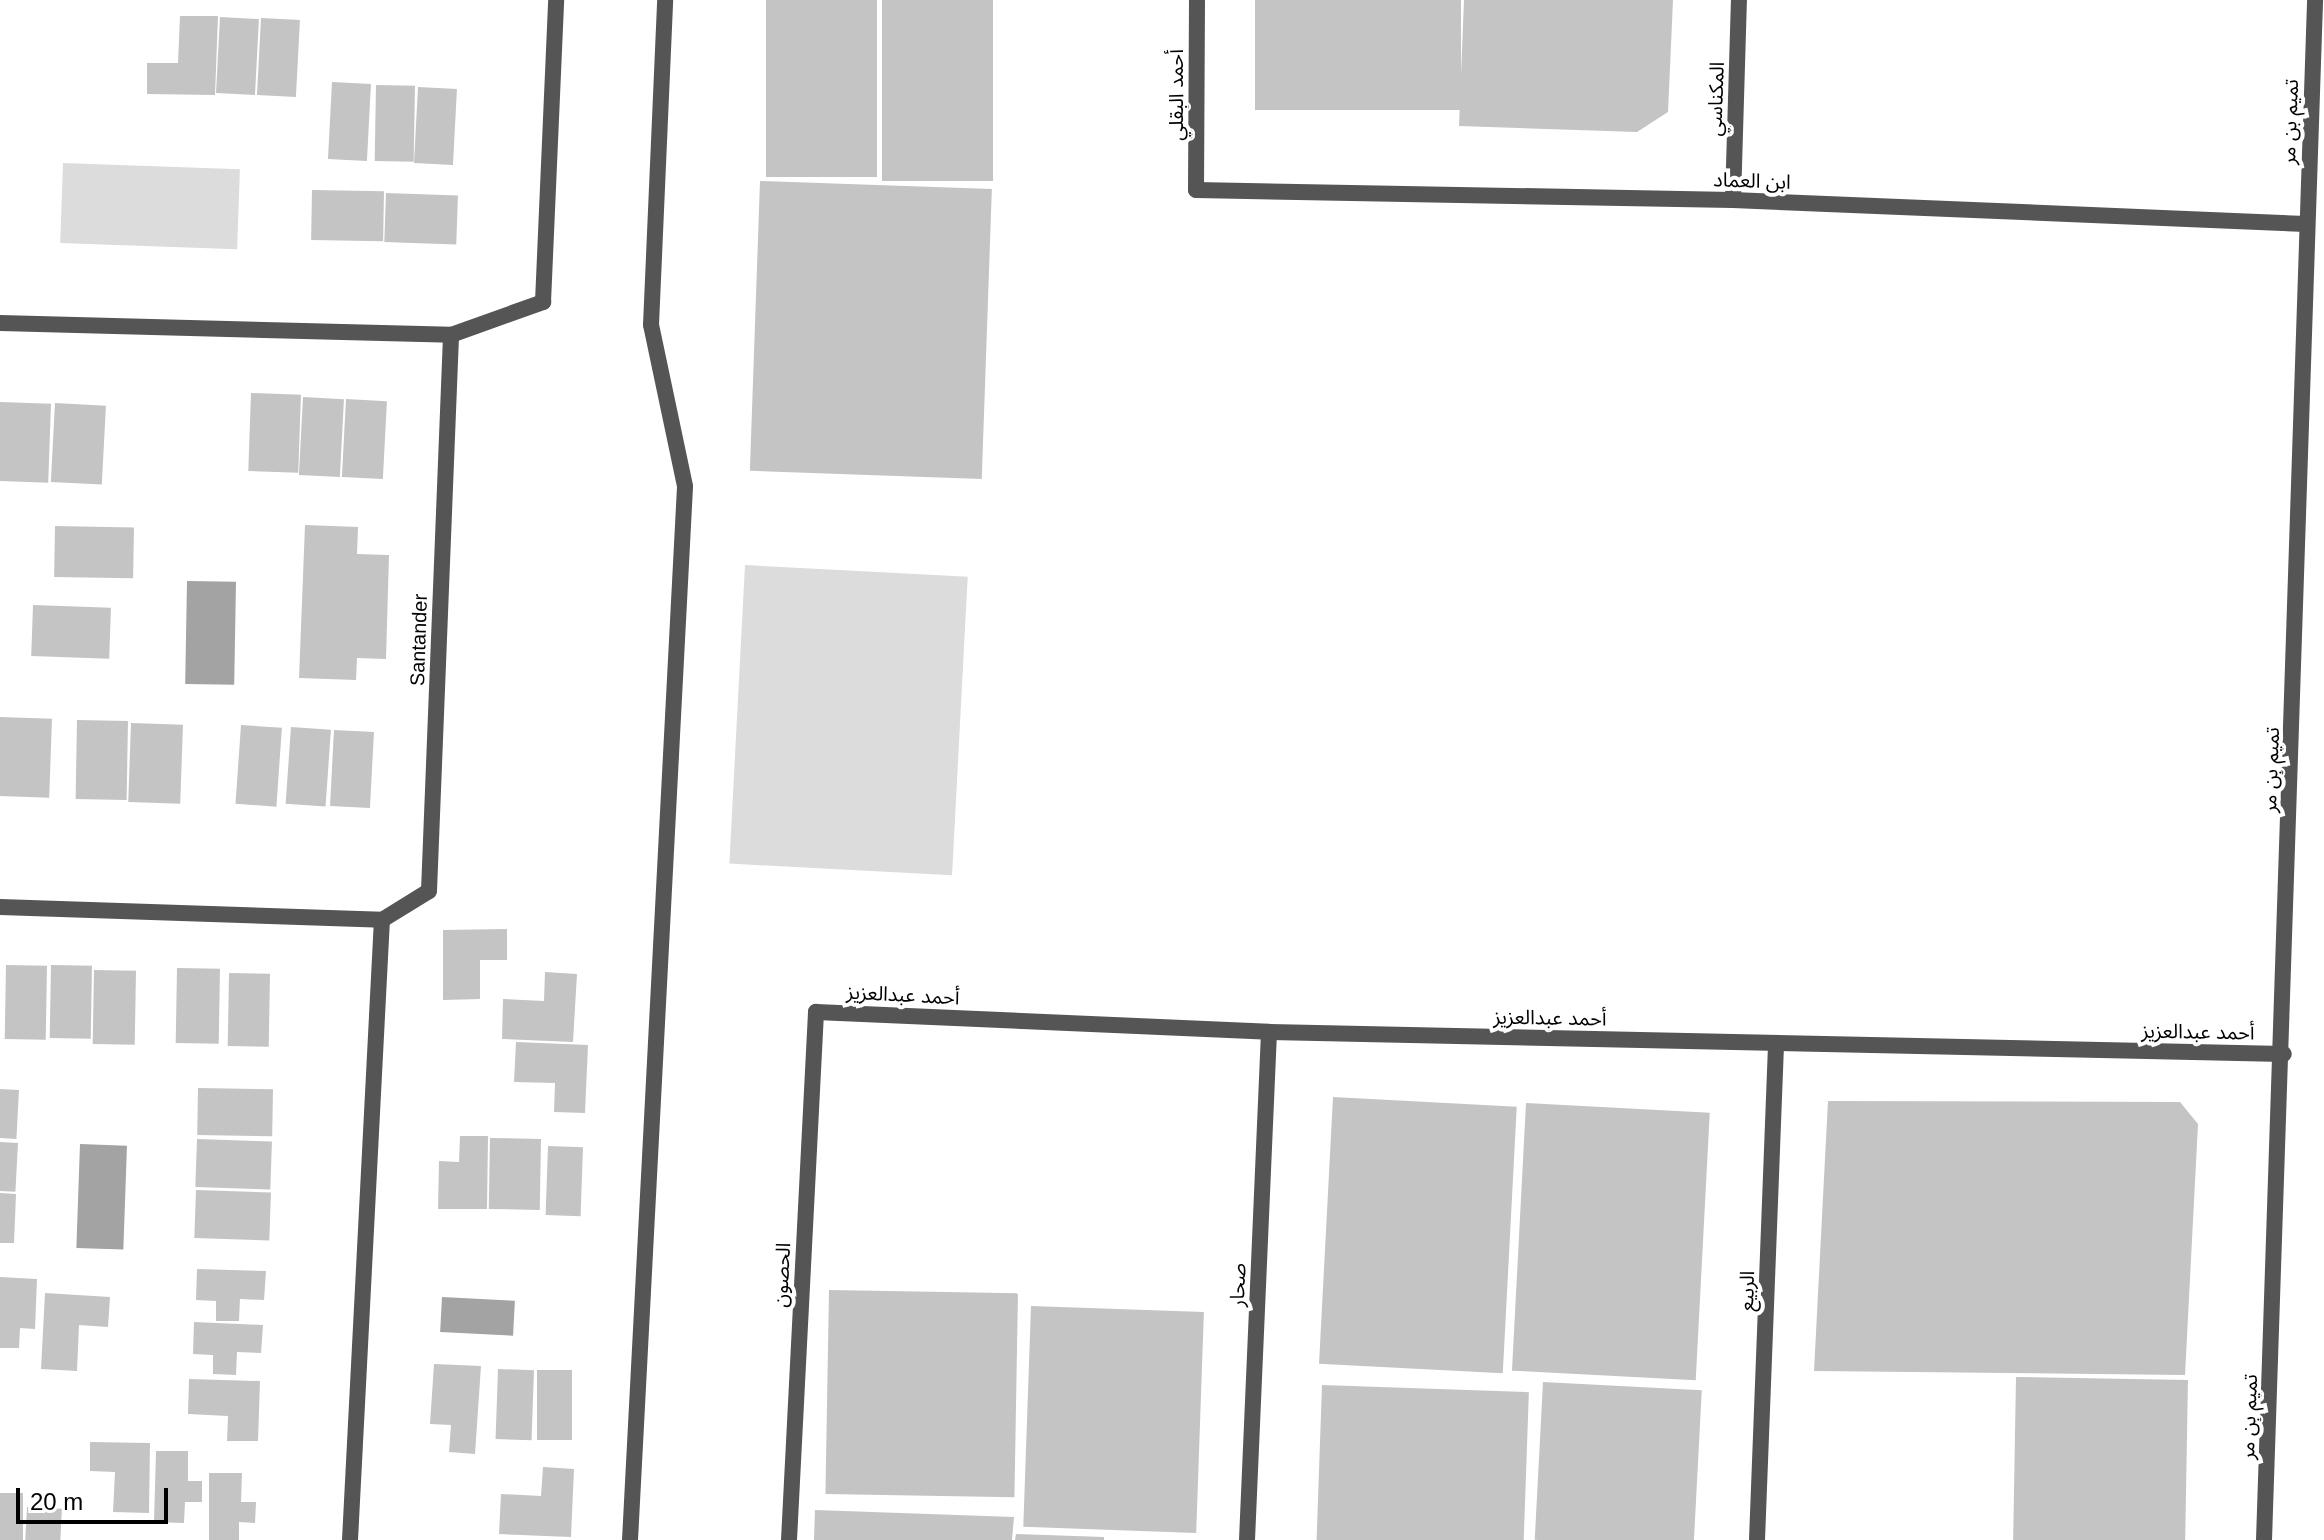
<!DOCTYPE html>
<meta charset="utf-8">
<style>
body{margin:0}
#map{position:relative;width:2324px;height:1540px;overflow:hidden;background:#fff;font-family:Arial,"Noto Sans Arabic",sans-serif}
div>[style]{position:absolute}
.green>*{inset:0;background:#dcdcdc;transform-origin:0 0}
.water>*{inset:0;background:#a3a3a3;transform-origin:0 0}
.building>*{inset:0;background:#c4c4c4;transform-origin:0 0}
.service>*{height:16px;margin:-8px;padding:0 8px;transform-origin:8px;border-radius:8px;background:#555}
.minor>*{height:16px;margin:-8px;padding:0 8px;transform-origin:8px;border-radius:8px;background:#555}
span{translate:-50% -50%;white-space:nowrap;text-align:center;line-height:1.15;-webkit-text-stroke:8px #fff;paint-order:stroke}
.street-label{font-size:20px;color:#000}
.scale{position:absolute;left:16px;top:1488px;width:152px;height:36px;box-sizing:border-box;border:4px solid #000;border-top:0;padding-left:10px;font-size:24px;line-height:28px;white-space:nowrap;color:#000;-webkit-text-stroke:6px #fff;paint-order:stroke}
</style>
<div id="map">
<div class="green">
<i style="left:63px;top:163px;width:177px;height:80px;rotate:2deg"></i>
<i style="left:745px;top:565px;width:223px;height:299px;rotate:3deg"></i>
</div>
<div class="water">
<i style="left:187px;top:581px;width:49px;height:103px;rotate:1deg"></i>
<i style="left:80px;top:1144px;width:47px;height:104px;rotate:2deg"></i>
<i style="left:442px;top:1297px;width:73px;height:35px;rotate:3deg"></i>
</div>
<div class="building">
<i style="left:766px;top:0;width:111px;height:177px"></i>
<i style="left:882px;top:0;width:111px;height:181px"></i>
<i style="left:1255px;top:0;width:206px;height:110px"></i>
<i style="clip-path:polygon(1464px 0,1673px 0,1668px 112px,1637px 132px,1459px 126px)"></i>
<i style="clip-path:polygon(180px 16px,218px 16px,215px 95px,147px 94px,147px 63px,178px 63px)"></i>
<i style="left:220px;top:17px;width:39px;height:76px;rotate:3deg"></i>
<i style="left:261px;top:18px;width:39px;height:77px;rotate:3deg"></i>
<i style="left:332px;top:82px;width:39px;height:77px;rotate:3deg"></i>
<i style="left:376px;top:85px;width:39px;height:76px;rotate:1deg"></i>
<i style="left:418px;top:87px;width:39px;height:76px;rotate:3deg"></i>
<i style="left:760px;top:181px;width:232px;height:290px;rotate:2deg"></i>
<i style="left:312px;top:190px;width:72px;height:50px;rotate:1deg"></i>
<i style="left:386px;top:193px;width:72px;height:49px;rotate:2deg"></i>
<i style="left:251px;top:393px;width:50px;height:78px;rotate:2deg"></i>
<i style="left:303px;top:397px;width:41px;height:78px;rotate:3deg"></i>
<i style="left:346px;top:399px;width:41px;height:78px;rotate:3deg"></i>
<i style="left:0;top:402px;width:51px;height:79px;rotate:2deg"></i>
<i style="left:55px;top:403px;width:51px;height:79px;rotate:3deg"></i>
<i style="clip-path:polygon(305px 525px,358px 527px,357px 554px,389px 555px,386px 659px,357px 658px,356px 680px,299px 678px)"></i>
<i style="left:55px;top:526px;width:79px;height:51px;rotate:1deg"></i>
<i style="left:33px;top:605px;width:78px;height:51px;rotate:2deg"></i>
<i style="left:0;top:717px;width:52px;height:79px;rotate:2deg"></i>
<i style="left:77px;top:720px;width:51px;height:79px;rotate:1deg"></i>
<i style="left:131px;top:723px;width:52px;height:79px;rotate:2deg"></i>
<i style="left:241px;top:725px;width:41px;height:79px;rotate:4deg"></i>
<i style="left:291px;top:727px;width:40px;height:77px;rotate:4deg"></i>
<i style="left:334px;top:730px;width:40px;height:76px;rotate:3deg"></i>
<i style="clip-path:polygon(507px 929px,507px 960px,480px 960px,480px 999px,443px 1000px,443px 930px)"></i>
<i style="left:6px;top:965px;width:41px;height:74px;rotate:1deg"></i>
<i style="left:51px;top:965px;width:41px;height:73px;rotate:1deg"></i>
<i style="left:177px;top:968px;width:43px;height:75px;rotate:1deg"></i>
<i style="left:94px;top:970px;width:42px;height:74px;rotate:1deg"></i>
<i style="clip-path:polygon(545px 972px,577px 974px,573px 1042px,502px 1039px,503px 999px,544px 1001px)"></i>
<i style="left:229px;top:973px;width:41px;height:73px;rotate:1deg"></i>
<i style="clip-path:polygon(516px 1042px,588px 1045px,585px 1113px,554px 1112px,555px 1083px,514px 1082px)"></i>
<i style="left:198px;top:1088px;width:75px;height:47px;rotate:1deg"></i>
<i style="left:0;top:1089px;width:19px;height:49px;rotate:3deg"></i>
<i style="left:1333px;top:1097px;width:184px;height:267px;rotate:3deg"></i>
<i style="clip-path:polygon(1828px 1101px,2180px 1102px,2198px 1124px,2185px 1375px,1814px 1371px)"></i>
<i style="left:1526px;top:1103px;width:184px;height:268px;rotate:3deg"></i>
<i style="clip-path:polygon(460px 1136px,488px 1136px,487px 1209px,438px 1209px,439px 1161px,459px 1162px)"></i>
<i style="left:490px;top:1138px;width:51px;height:71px;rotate:1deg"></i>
<i style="left:197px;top:1139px;width:75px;height:48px;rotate:2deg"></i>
<i style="left:0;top:1142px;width:18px;height:49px;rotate:3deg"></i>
<i style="left:548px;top:1146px;width:35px;height:69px;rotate:2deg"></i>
<i style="left:196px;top:1190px;width:75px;height:48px;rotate:2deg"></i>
<i style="clip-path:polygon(0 1193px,16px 1194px,14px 1243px,0 1243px)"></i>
<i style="clip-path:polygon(197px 1269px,266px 1271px,264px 1300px,240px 1299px,239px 1321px,216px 1321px,216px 1301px,196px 1300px)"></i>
<i style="clip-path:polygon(0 1277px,37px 1279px,35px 1329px,20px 1328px,19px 1348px,0 1348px)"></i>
<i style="left:829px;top:1290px;width:189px;height:204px;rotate:1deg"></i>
<i style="clip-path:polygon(45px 1293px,110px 1297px,108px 1327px,79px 1325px,77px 1371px,41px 1369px)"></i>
<i style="left:1031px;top:1306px;width:173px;height:221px;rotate:2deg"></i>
<i style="clip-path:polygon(194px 1322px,263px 1325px,261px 1353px,237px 1352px,236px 1375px,213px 1374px,213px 1355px,193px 1354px)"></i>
<i style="clip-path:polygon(434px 1364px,481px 1366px,475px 1454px,449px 1452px,451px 1425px,430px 1424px)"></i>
<i style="left:498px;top:1369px;width:36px;height:70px;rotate:2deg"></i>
<i style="left:537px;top:1370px;width:35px;height:70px"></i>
<i style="left:2016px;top:1377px;width:172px;height:163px;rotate:1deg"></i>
<i style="clip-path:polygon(189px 1379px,260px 1381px,258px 1441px,227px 1441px,228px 1416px,188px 1414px)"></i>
<i style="left:1543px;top:1382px;width:159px;height:158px;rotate:3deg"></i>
<i style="left:1322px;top:1385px;width:207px;height:155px;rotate:2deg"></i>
<i style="clip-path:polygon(90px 1442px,150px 1443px,149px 1513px,113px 1512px,115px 1472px,90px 1471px)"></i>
<i style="clip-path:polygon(156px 1451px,188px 1451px,188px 1481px,202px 1481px,202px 1502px,185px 1502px,184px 1523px,154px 1522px)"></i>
<i style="clip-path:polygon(543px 1467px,574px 1469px,571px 1537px,499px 1534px,501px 1494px,541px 1496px)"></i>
<i style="clip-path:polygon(209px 1473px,242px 1473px,241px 1502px,256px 1502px,255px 1523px,239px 1522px,239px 1540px,209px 1540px)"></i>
<i style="left:0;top:1493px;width:23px;height:47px"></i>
<i style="left:27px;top:1507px;width:35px;height:33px;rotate:3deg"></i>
<i style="clip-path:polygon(815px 1510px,1014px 1517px,1012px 1540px,814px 1540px)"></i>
<i style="clip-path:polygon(1016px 1534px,1104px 1537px,1104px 1540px,1015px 1540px)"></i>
</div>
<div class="service">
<i style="left:350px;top:1540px;width:621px;rotate:-87.05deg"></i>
<i style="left:630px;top:1540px;width:1055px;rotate:-87.01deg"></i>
<i style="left:685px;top:486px;width:165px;rotate:-101.9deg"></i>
<i style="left:651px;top:325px;width:325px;rotate:-87.5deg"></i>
</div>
<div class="minor">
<i style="left:1197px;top:0;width:190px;rotate:90.3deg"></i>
<i style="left:1196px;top:190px;width:537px;rotate:1.07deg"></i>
<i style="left:1733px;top:200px;width:574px;rotate:2.4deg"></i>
<i style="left:1733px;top:200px;width:200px;rotate:-88.3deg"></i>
<i style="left:0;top:323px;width:451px;rotate:1.5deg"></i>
<i style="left:451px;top:335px;width:98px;rotate:-19.7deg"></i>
<i style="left:543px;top:302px;width:302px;rotate:-87.5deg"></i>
<i style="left:0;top:907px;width:382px;rotate:1.9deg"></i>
<i style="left:382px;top:920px;width:55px;rotate:-31.7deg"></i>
<i style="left:429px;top:891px;width:556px;rotate:-87.73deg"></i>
<i style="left:789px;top:1540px;width:529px;rotate:-87.07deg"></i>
<i style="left:816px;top:1012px;width:453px;rotate:2.5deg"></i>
<i style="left:1269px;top:1032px;width:1015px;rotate:1.24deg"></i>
<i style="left:1247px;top:1540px;width:508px;rotate:-87.52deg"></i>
<i style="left:1757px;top:1540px;width:497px;rotate:-87.8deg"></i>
<i style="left:2264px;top:1540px;width:1541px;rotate:-88.1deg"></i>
</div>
<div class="street-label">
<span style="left:1176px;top:95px;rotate:-90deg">أحمد البقلي</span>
<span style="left:1716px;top:99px;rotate:-88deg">المكناسي</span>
<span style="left:2290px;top:122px;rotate:-88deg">تميم بن مر</span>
<span style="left:1752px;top:181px;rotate:2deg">ابن العماد</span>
<span style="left:419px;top:640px;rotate:-88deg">Santander</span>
<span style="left:2271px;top:770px;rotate:-88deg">تميم بن مر</span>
<span style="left:903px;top:995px;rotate:3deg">أحمد عبدالعزيز</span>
<span style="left:1550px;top:1018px;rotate:1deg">أحمد عبدالعزيز</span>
<span style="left:2198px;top:1032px;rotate:1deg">أحمد عبدالعزيز</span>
<span style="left:782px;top:1275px;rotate:-87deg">الحصون</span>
<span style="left:1238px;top:1285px;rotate:-88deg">صحار</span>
<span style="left:1747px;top:1291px;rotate:-88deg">الربيع</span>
<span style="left:2249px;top:1417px;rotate:-88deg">تميم بن مر</span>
</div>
<div class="scale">20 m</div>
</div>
